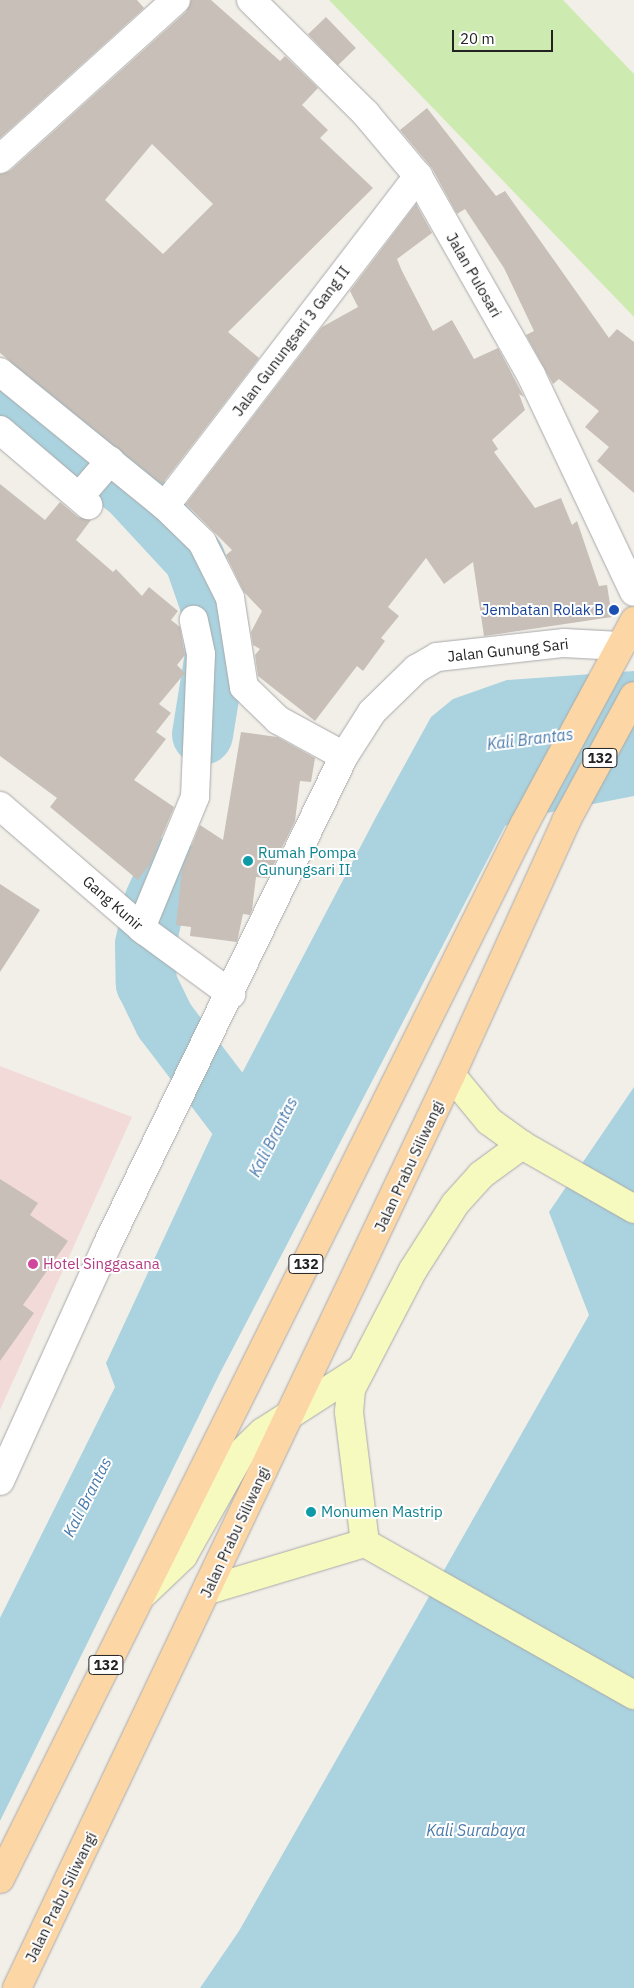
<!DOCTYPE html>
<style>
body{margin:0}
#map{position:relative;width:634px;height:1988px;overflow:hidden;background:#f2efe9;font-family:"IBM Plex Sans",sans-serif}
div>[style]{position:absolute}
.commercial>*{inset:0;background:#f2dad9}
.grass>*{inset:0;background:#cdebb0}
.water>*{inset:0;background:#aad3df}
.river>*{height:61px;margin:-30.5px;padding:0 30.5px;transform-origin:30.5px;border-radius:30.5px;background:#aad3df}
.building>*{inset:0;background:#c7bfb8;transform-origin:0 0}
.roads{filter:drop-shadow(0 0 1px #a9a9a9) drop-shadow(0 0 1px #a9a9a9)}
.street>*{height:28px;margin:-14px;padding:0 14px;transform-origin:14px;border-radius:14px;background:#fff}
.secondary>*{height:28px;margin:-14px;padding:0 14px;transform-origin:14px;border-radius:14px;background:#f7fabf}
.primary>*{height:28px;margin:-14px;padding:0 14px;transform-origin:14px;border-radius:14px;background:#fcd6a4}
.dots>*{width:14px;height:14px;translate:-50% -50%;box-sizing:border-box;border:2px solid #fff;border-radius:50%}
span{translate:-50% -50%;white-space:nowrap;text-align:center;line-height:1.15;-webkit-text-stroke:4px #fff;paint-order:stroke}
.shield-label span{padding:1px 4px;background:#fff;border:1px solid;border-radius:4px;-webkit-text-stroke-width:0}
.shield-label{font-size:14px;color:#222;font-weight:700}
.street-label{font-size:15px;color:#222}
.transit-label{font-size:15px;color:#164399}
.right{translate:-100% -50%;text-align:right}
.culture-label{font-size:15px;color:#0d838f}
.left{translate:0 -50%;text-align:left}
.hotel-label{font-size:15px;color:#b23c85}
.water-label{font-size:16px;color:#4a7aab;font-style:italic}
.scale{position:absolute;left:452px;top:30px;width:101px;height:22px;box-sizing:border-box;border:2px solid #222;border-top:0;padding-left:6px;font-size:15px;line-height:18px;white-space:nowrap;color:#222;-webkit-text-stroke:4px #fff;paint-order:stroke}
</style>
<div id="map">
<div class="commercial">
<i style="clip-path:polygon(0 1066px,132px 1117px,0 1410px)"></i>
</div>
<div class="grass">
<i style="clip-path:polygon(329px 0,563px 0,634px 74px,634px 317px)"></i>
</div>
<div class="water">
<i style="clip-path:polygon(634px 671px,634px 796px,521px 818px,505px 826px,219px 1375px,0 1821px,0 1618px,115px 1387px,106px 1363px,229px 1098px,376px 817px,431px 717px,453px 699px,507px 680px)"></i>
<i style="clip-path:polygon(634px 1087px,634px 1988px,200px 1988px,239px 1931px,589px 1315px,549px 1212px)"></i>
</div>
<div class="river">
<i style="left:0;top:390px;width:163px;rotate:37.3deg"></i>
<i style="left:130px;top:489px;width:94px;rotate:47.2deg"></i>
<i style="left:194px;top:558px;width:49px;rotate:70.8deg"></i>
<i style="left:210px;top:604px;width:50px;rotate:84.3deg"></i>
<i style="left:215px;top:654px;width:81px;rotate:99.2deg"></i>
<i style="left:170px;top:867px;width:38px;rotate:115deg"></i>
<i style="left:154px;top:902px;width:43px;rotate:102.1deg"></i>
<i style="left:145px;top:944px;width:39px;rotate:89deg"></i>
<i style="left:146px;top:983px;width:41px;rotate:64.1deg"></i>
<i style="left:164px;top:1020px;width:167px;rotate:52.8deg"></i>
</div>
<div class="building">
<i style="clip-path:polygon(0 0,137px 0,144px 8px,0 138px)"></i>
<i style="clip-path:polygon(evenodd,191px 0,211px 0,280px 61px,285px 56px,318px 88px,302px 105px,328px 130px,320px 138px,373px 188px,228px 332px,259px 358px,162px 484px,0 353px,0 174px,10px 171px,186px 12px,191px 0,152px 144px,213px 204px,163px 254px,105px 200px,152px 144px)"></i>
<i style="left:326px;top:17px;width:43px;height:25px;rotate:46deg"></i>
<i style="clip-path:polygon(427px 108px,496px 196px,505px 191px,609px 338px,617px 329px,634px 342px,634px 493px,597px 461px,609px 447px,585px 427px,599px 411px,559px 379px,553px 384px,526px 335px,534px 331px,504px 268px,465px 209px,457px 214px,432px 168px,400px 130px)"></i>
<i style="clip-path:polygon(416px 204px,432px 233px,397px 259px,402px 271px,433px 331px,452px 320px,474px 359px,498px 348px,524px 397px,519px 394px,525px 410px,492px 440px,498px 449px,494px 452px,535px 508px,561px 498px,572px 525px,577px 521px,599px 586px,607px 585px,612px 617px,484px 636px,473px 562px,444px 584px,426px 558px,388px 607px,399px 616px,381px 638px,385px 641px,363px 671px,357px 666px,315px 721px,258px 676px,255px 655px,260px 649px,253px 645px,251px 632px,262px 611px,244px 592px,226px 555px,232px 550px,186px 504px,322px 327px,358px 307px,350px 291px)"></i>
<i style="clip-path:polygon(0 484px,45px 520px,60px 502px,78px 517px,91px 520px,76px 540px,113px 572px,116px 569px,142px 596px,149px 587px,178px 611px,171px 620px,180px 627px,185px 655px,177px 665px,185px 673px,159px 704px,171px 713px,156px 732px,166px 739px,134px 780px,174px 807px,150px 864px,138px 880px,50px 807px,57px 798px,0 756px)"></i>
<i style="clip-path:polygon(241px 732px,277px 737px,315px 758px,311px 782px,300px 781px,295px 821px,267px 878px,256px 877px,252px 910px,250px 915px,243px 914px,237px 942px,190px 936px,191px 927px,176px 925px,182px 870px,200px 825px,223px 840px)"></i>
<i style="clip-path:polygon(0 884px,40px 910px,0 972px)"></i>
<i style="clip-path:polygon(0 1179px,38px 1203px,30px 1215px,68px 1241px,23px 1305px,34px 1313px,0 1361px)"></i>
</div>
<div class="roads">
<div class="street">
<i style="left:251px;top:0;width:162px;rotate:44.7deg"></i>
<i style="left:366px;top:114px;width:81px;rotate:50deg"></i>
<i style="left:418px;top:176px;width:229px;rotate:60.4deg"></i>
<i style="left:531px;top:375px;width:240px;rotate:64.6deg"></i>
<i style="left:0;top:159px;width:237px;rotate:-42.1deg"></i>
<i style="left:0;top:372px;width:213px;rotate:39.1deg"></i>
<i style="left:165px;top:506px;width:52px;rotate:44.2deg"></i>
<i style="left:202px;top:542px;width:63px;rotate:63.4deg"></i>
<i style="left:230px;top:598px;width:90px;rotate:81.1deg"></i>
<i style="left:244px;top:687px;width:47px;rotate:44.1deg"></i>
<i style="left:278px;top:720px;width:75px;rotate:28.6deg"></i>
<i style="left:0;top:430px;width:116px;rotate:40.4deg"></i>
<i style="left:79px;top:497px;width:48px;rotate:-49.3deg"></i>
<i style="left:165px;top:506px;width:416px;rotate:-52.5deg"></i>
<i style="left:0;top:806px;width:191px;rotate:40.8deg"></i>
<i style="left:145px;top:931px;width:107px;rotate:36.2deg"></i>
<i style="left:141px;top:928px;width:142px;rotate:-67.6deg"></i>
<i style="left:195px;top:797px;width:143px;rotate:-87.6deg"></i>
<i style="left:201px;top:654px;width:35px;rotate:-102deg"></i>
<i style="left:0;top:1481px;width:257px;rotate:-65.6deg"></i>
<i style="left:106px;top:1247px;width:546px;rotate:-64.14deg"></i>
<i style="left:344px;top:756px;width:52px;rotate:-57.5deg"></i>
<i style="left:372px;top:712px;width:62px;rotate:-44.3deg"></i>
<i style="left:416px;top:669px;width:24px;rotate:-30deg"></i>
<i style="left:437px;top:657px;width:128px;rotate:-6.3deg"></i>
<i style="left:564px;top:643px;width:56px;rotate:3.1deg"></i>
</div>
<div class="secondary">
<i style="left:451px;top:1075px;width:60px;rotate:50.4deg"></i>
<i style="left:489px;top:1121px;width:41px;rotate:36deg"></i>
<i style="left:522px;top:1145px;width:129px;rotate:29.7deg"></i>
<i style="left:365px;top:1543px;width:132px;rotate:-97deg"></i>
<i style="left:349px;top:1412px;width:23px;rotate:-85deg"></i>
<i style="left:351px;top:1389px;width:134px;rotate:-62.5deg"></i>
<i style="left:413px;top:1270px;width:78px;rotate:-57.5deg"></i>
<i style="left:455px;top:1204px;width:39px;rotate:-48deg"></i>
<i style="left:481px;top:1175px;width:51px;rotate:-36.2deg"></i>
<i style="left:208px;top:1590px;width:164px;rotate:-16.7deg"></i>
<i style="left:365px;top:1543px;width:309px;rotate:29.5deg"></i>
<i style="left:143px;top:1594px;width:55px;rotate:-43.5deg"></i>
<i style="left:183px;top:1556px;width:118px;rotate:-60.6deg"></i>
<i style="left:241px;top:1453px;width:30px;rotate:-44deg"></i>
<i style="left:263px;top:1432px;width:117px;rotate:-32.7deg"></i>
</div>
<div class="primary">
<i style="left:0;top:1879px;width:1179px;rotate:-63.57deg"></i>
<i style="left:525px;top:823px;width:230px;rotate:-61.6deg"></i>
<i style="left:17px;top:1988px;width:1011px;rotate:-64.58deg"></i>
<i style="left:451px;top:1075px;width:279px;rotate:-65.6deg"></i>
<i style="left:566px;top:821px;width:142px;rotate:-61.5deg"></i>
</div>
</div>
<div class="dots">
<i style="left:614px;top:610px;background:#1a4fb4"></i>
<i style="left:248px;top:861px;background:#0f9aa8"></i>
<i style="left:33px;top:1264px;background:#d1479c"></i>
<i style="left:311px;top:1512px;background:#0f9aa8"></i>
</div>
<div class="shield-label">
<span style="left:600px;top:758px">132</span>
<span style="left:306px;top:1264px">132</span>
<span style="left:106px;top:1665px">132</span>
</div>
<div class="street-label">
<span style="left:474px;top:275px;rotate:60deg">Jalan Pulosari</span>
<span style="left:291px;top:341px;rotate:-53deg">Jalan Gunungsari 3 Gang II</span>
<span style="left:508px;top:650px;rotate:-6deg">Jalan Gunung Sari</span>
<span style="left:113px;top:903px;rotate:41deg">Gang Kunir</span>
<span style="left:409px;top:1166px;rotate:-65deg">Jalan Prabu Siliwangi</span>
<span style="left:235px;top:1532px;rotate:-65deg">Jalan Prabu Siliwangi</span>
<span style="left:61px;top:1897px;rotate:-64deg">Jalan Prabu Siliwangi</span>
</div>
<div class="transit-label">
<span class="right" style="left:604px;top:610px">Jembatan Rolak B</span>
</div>
<div class="culture-label">
<span class="left" style="left:258px;top:861px">Rumah Pompa<br>Gunungsari II</span>
<span class="left" style="left:321px;top:1512px">Monumen Mastrip</span>
</div>
<div class="hotel-label">
<span class="left" style="left:43px;top:1264px">Hotel Singgasana</span>
</div>
<div class="water-label">
<span style="left:530px;top:739px;rotate:-7deg">Kali Brantas</span>
<span style="left:273px;top:1137px;rotate:-63deg">Kali Brantas</span>
<span style="left:87px;top:1497px;rotate:-63deg">Kali Brantas</span>
<span style="left:476px;top:1830px">Kali Surabaya</span>
</div>
<div class="scale">20 m</div>
</div>
